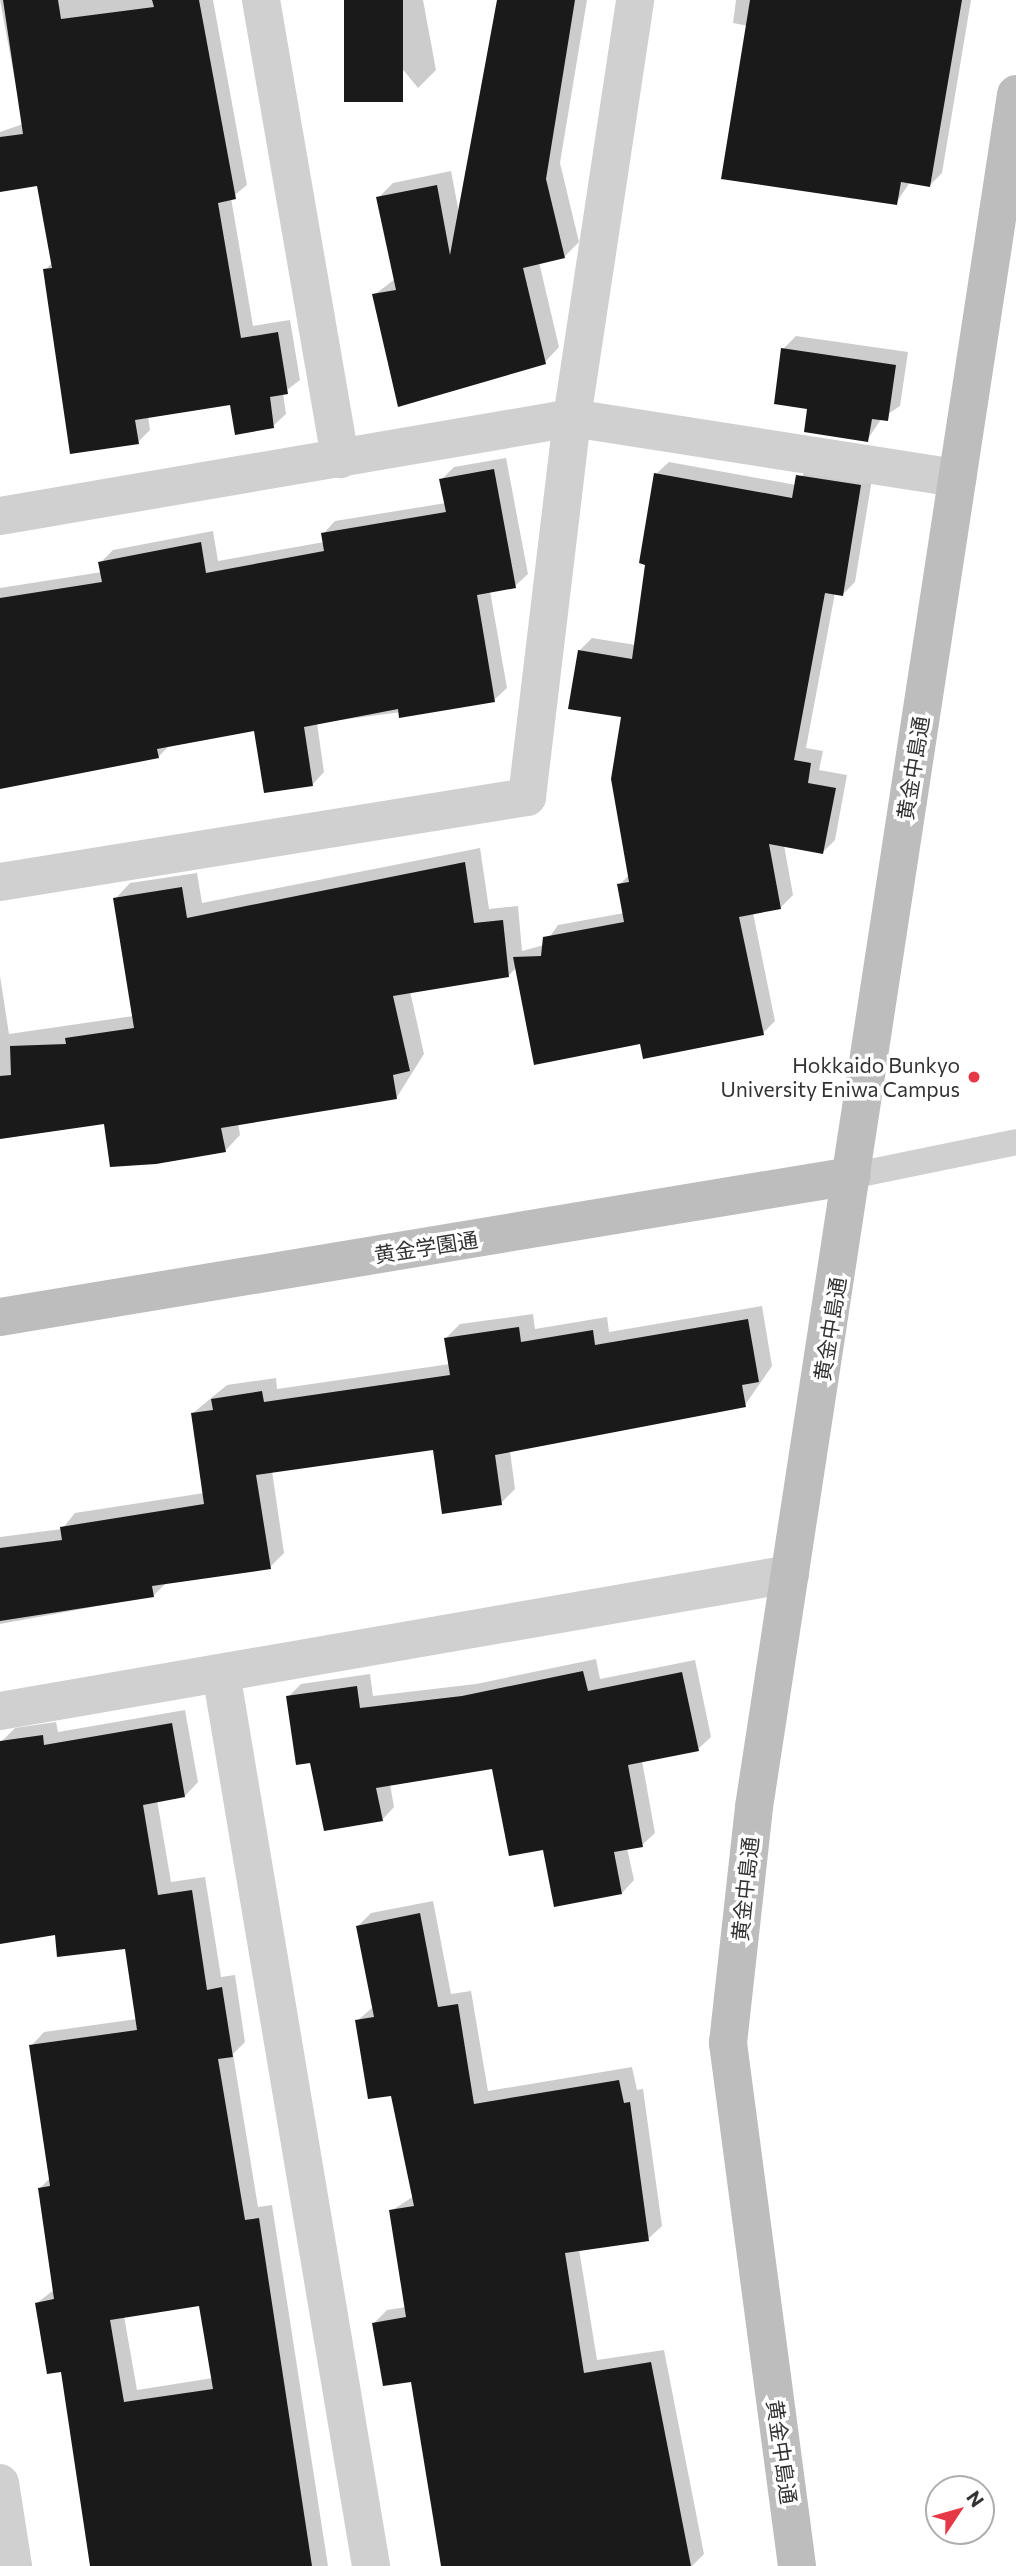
<!DOCTYPE html>
<meta charset="utf-8">
<style>
body{margin:0}
#map{position:relative;width:1016px;height:2566px;overflow:hidden;background:#fff;font-family:Commissioner,"Noto Sans JP",sans-serif}
div>[style]{position:absolute}
.shadow>*{inset:0;background:#0003}
.building>*{inset:0;background:#1a1a1a;transform-origin:0 0}
.lane>*{height:26px;margin:-13px;padding:0 13px;transform-origin:13px;border-radius:13px;background:#d0d0d0}
.street>*{height:38px;margin:-19px;padding:0 19px;transform-origin:19px;border-radius:19px;background:#d0d0d0}
.secondary>*{height:38px;margin:-19px;padding:0 19px;transform-origin:19px;border-radius:19px;background:#bdbdbd}
.dots>*{width:19px;height:19px;translate:-50% -50%;box-sizing:border-box;border:4px solid #fff;border-radius:50%}
span{translate:-50% -50%;white-space:nowrap;text-align:center;line-height:1.15;-webkit-text-stroke:7px #fff;paint-order:stroke}
.street-label{font-size:21px;color:#333}
.poi-label{font-size:21px;color:#333}
.right{translate:-100% -50%;text-align:right}
.north{position:absolute;left:925px;top:2475px;width:70px;height:70px;box-sizing:border-box;background:#fff;border:2px solid #adadad;border-radius:50%;rotate:54deg;font-size:19px;font-weight:700;line-height:28px;text-align:center;color:#333}
.north::after{content:'';display:block;margin:auto;width:24px;height:32px;background:#e63946;clip-path:polygon(50% 0,100% 100%,50% 72%,0 100%)}
</style>
<div id="map">
<div class="shadow">
<i style="clip-path:polygon(0 0,213px 0,247px 185px,231px 198px,253px 326px,290px 320px,300px 380px,283px 393px,286px 414px,273px 426px,231px 403px,148px 416px,150px 430px,138px 442px,45px 270px,53px 262px,38px 184px,0 187px,0 132px,23px 124px)"></i>
<i style="clip-path:polygon(346px 0,423px 0,436px 70px,418px 88px)"></i>
<i style="clip-path:polygon(499px 0,587px 0,560px 163px,579px 242px,564px 257px,539px 262px,559px 347px,545px 362px,374px 295px,395px 279px,378px 198px,393px 183px,451px 171px,459px 213px)"></i>
<i style="clip-path:polygon(736px 0,971px 0,942px 173px,930px 185px,910px 182px,896px 203px,748px 26px,733px 23px)"></i>
<i style="clip-path:polygon(796px 336px,908px 352px,900px 406px,882px 418px,867px 440px,783px 349px)"></i>
<i style="clip-path:polygon(506px 458px,528px 574px,515px 586px,490px 591px,507px 688px,494px 700px,317px 723px,324px 772px,312px 785px,256px 729px,171px 744px,158px 757px,0 785px,0 588px,102px 572px,100px 563px,113px 550px,213px 531px,218px 561px,324px 542px,323px 534px,335px 521px,446px 503px,441px 480px,454px 467px)"></i>
<i style="clip-path:polygon(669px 462px,796px 485px,811px 463px,873px 473px,855px 582px,843px 594px,835px 593px,806px 748px,823px 751px,819px 770px,847px 775px,835px 840px,823px 852px,784px 845px,793px 895px,780px 908px,753px 913px,775px 1021px,763px 1033px,642px 1042px,517px 967px,508px 976px,410px 991px,424px 1054px,397px 1097px,238px 1123px,240px 1135px,225px 1151px,106px 1122px,0 1139px,0 976px,9px 1034px,133px 1016px,115px 899px,130px 883px,197px 873px,202px 903px,480px 848px,489px 909px,518px 906px,522px 951px,544px 945px,558px 925px,624px 913px,619px 885px,630px 874px,623px 715px,579px 651px,592px 638px,636px 645px,656px 474px)"></i>
<i style="clip-path:polygon(762px 1306px,772px 1366px,745px 1405px,510px 1451px,515px 1489px,501px 1503px,434px 1448px,272px 1471px,284px 1553px,270px 1567px,167px 1582px,153px 1596px,0 1624px,0 1537px,62px 1529px,75px 1513px,204px 1493px,193px 1413px,227px 1385px,276px 1378px,277px 1389px,450px 1364px,446px 1338px,460px 1324px,533px 1314px,535px 1329px,607px 1317px,609px 1332px)"></i>
<i style="clip-path:polygon(596px 1659px,600px 1679px,695px 1660px,711px 1737px,698px 1749px,642px 1761px,655px 1833px,642px 1845px,627px 1848px,634px 1880px,622px 1893px,545px 1848px,493px 1767px,390px 1784px,394px 1807px,382px 1820px,312px 1761px,288px 1697px,301px 1684px,370px 1674px,373px 1696px,476px 1684px)"></i>
<i style="clip-path:polygon(evenodd,185px 1710px,198px 1782px,185px 1796px,157px 1800px,171px 1882px,205px 1877px,221px 1977px,235px 1975px,245px 2042px,233px 2054px,258px 2207px,272px 2205px,328px 2566px,91px 2566px,63px 2370px,37px 2303px,55px 2289px,40px 2188px,50px 2178px,31px 2046px,44px 2032px,137px 2019px,126px 1948px,57px 1933px,0 1943px,2px 1741px,15px 1728px,56px 1722px,58px 1732px,185px 1710px,200px 2304px,213px 2378px,137px 2390px,124px 2316px,200px 2304px)"></i>
<i style="clip-path:polygon(433px 1901px,451px 1994px,471px 1991px,488px 2091px,632px 2067px,637px 2090px,643px 2089px,662px 2226px,648px 2239px,579px 2249px,597px 2360px,664px 2350px,704px 2554px,692px 2566px,444px 2566px,413px 2380px,374px 2323px,387px 2310px,406px 2307px,391px 2211px,414px 2196px,393px 2094px,357px 2021px,373px 2007px,358px 1926px,371px 1913px)"></i>
</div>
<div class="building">
<i style="clip-path:polygon(3px 0,58px 0,61px 19px,154px 7px,152px 0,199px 0,236px 199px,218px 203px,241px 338px,278px 332px,288px 394px,270px 397px,274px 428px,235px 435px,230px 405px,135px 420px,139px 444px,70px 454px,43px 269px,52px 268px,37px 186px,0 192px,0 137px,23px 134px)"></i>
<i style="left:344px;top:0;width:59px;height:102px"></i>
<i style="clip-path:polygon(497px 0,575px 0,546px 179px,565px 258px,523px 268px,546px 364px,398px 407px,372px 294px,396px 290px,376px 197px,437px 185px,450px 255px)"></i>
<i style="clip-path:polygon(750px 0,962px 0,930px 187px,901px 182px,897px 205px,721px 179px)"></i>
<i style="clip-path:polygon(781px 348px,896px 365px,888px 421px,872px 419px,868px 442px,804px 432px,807px 409px,774px 404px)"></i>
<i style="clip-path:polygon(494px 469px,516px 588px,477px 595px,495px 702px,399px 718px,398px 709px,304px 727px,313px 786px,264px 793px,254px 731px,157px 749px,159px 758px,0 789px,0 598px,102px 582px,98px 562px,201px 542px,206px 573px,324px 551px,321px 533px,446px 512px,439px 479px)"></i>
<i style="clip-path:polygon(654px 473px,792px 498px,796px 475px,861px 485px,843px 596px,825px 593px,794px 760px,811px 763px,808px 783px,836px 788px,823px 854px,769px 844px,781px 909px,739px 917px,764px 1035px,643px 1059px,640px 1044px,534px 1065px,513px 957px,541px 956px,543px 937px,624px 922px,617px 884px,629px 882px,611px 779px,621px 717px,568px 709px,578px 650px,632px 659px,645px 565px,639px 563px)"></i>
<i style="clip-path:polygon(465px 862px,474px 923px,503px 920px,509px 977px,393px 996px,410px 1071px,393px 1075px,397px 1099px,221px 1128px,226px 1152px,156px 1164px,110px 1167px,104px 1124px,0 1139px,0 1076px,11px 1075px,10px 1046px,66px 1044px,65px 1038px,134px 1028px,113px 898px,182px 887px,187px 918px)"></i>
<i style="clip-path:polygon(748px 1319px,759px 1382px,742px 1385px,746px 1407px,495px 1455px,502px 1505px,442px 1514px,433px 1450px,256px 1475px,271px 1569px,152px 1586px,154px 1597px,0 1621px,0 1548px,62px 1540px,60px 1527px,204px 1504px,191px 1413px,213px 1410px,211px 1399px,262px 1391px,264px 1402px,450px 1375px,444px 1338px,519px 1327px,521px 1342px,593px 1330px,595px 1345px)"></i>
<i style="clip-path:polygon(583px 1671px,588px 1691px,682px 1672px,699px 1751px,628px 1765px,643px 1847px,614px 1852px,622px 1894px,554px 1907px,543px 1850px,509px 1856px,492px 1769px,376px 1788px,383px 1821px,324px 1831px,310px 1763px,296px 1765px,286px 1696px,357px 1686px,360px 1708px,462px 1696px)"></i>
<i style="clip-path:polygon(evenodd,172px 1723px,185px 1797px,143px 1805px,158px 1895px,192px 1890px,207px 1990px,222px 1987px,233px 2057px,218px 2059px,245px 2220px,259px 2218px,312px 2566px,90px 2566px,61px 2372px,47px 2374px,35px 2303px,54px 2299px,38px 2188px,50px 2186px,29px 2045px,137px 2030px,125px 1949px,57px 1957px,55px 1935px,0 1944px,0 1741px,43px 1735px,44px 1745px,172px 1723px,199px 2306px,213px 2389px,124px 2402px,110px 2320px,199px 2306px)"></i>
<i style="clip-path:polygon(420px 1913px,438px 2007px,458px 2004px,474px 2104px,619px 2080px,624px 2103px,630px 2102px,649px 2241px,565px 2253px,584px 2373px,651px 2362px,691px 2566px,441px 2566px,411px 2382px,383px 2386px,372px 2323px,406px 2317px,389px 2210px,414px 2206px,391px 2096px,368px 2099px,355px 2020px,374px 2017px,356px 1926px)"></i>
</div>
<div class="lane">
<i style="left:851px;top:1176px;width:168px;rotate:-11.6deg"></i>
</div>
<div class="street">
<i style="left:261px;top:0;width:466px;rotate:80.2deg"></i>
<i style="left:0;top:516px;width:580px;rotate:-9.72deg"></i>
<i style="left:572px;top:418px;width:390px;rotate:8.9deg"></i>
<i style="left:0;top:882px;width:534px;rotate:-9.16deg"></i>
<i style="left:527px;top:797px;width:382px;rotate:-83.2deg"></i>
<i style="left:572px;top:418px;width:423px;rotate:-81.4deg"></i>
<i style="left:221px;top:1673px;width:906px;rotate:80.46deg"></i>
<i style="left:0;top:1711px;width:802px;rotate:-9.84deg"></i>
<i style="left:0;top:2483px;width:84px;rotate:81.1deg"></i>
</div>
<div class="secondary">
<i style="left:0;top:1317px;width:863px;rotate:-9.41deg"></i>
<i style="left:797px;top:2566px;width:528px;rotate:-97.52deg"></i>
<i style="left:728px;top:2043px;width:237px;rotate:-83.7deg"></i>
<i style="left:754px;top:1807px;width:1733px;rotate:-81.3deg"></i>
</div>
<div class="dots">
<i style="left:974px;top:1077px;background:#e63946"></i>
</div>
<div class="street-label">
<span style="left:913px;top:768px;rotate:-81deg">黄金中島通</span>
<span style="left:426px;top:1247px;rotate:-9deg">黄金学園通</span>
<span style="left:830px;top:1329px;rotate:-81deg">黄金中島通</span>
<span style="left:745px;top:1889px;rotate:-84deg">黄金中島通</span>
<span style="left:782px;top:2452px;rotate:82deg">黄金中島通</span>
</div>
<div class="poi-label">
<span class="right" style="left:960px;top:1077px">Hokkaido Bunkyo<br>University Eniwa Campus</span>
</div>
<div class="north">N</div>
</div>
